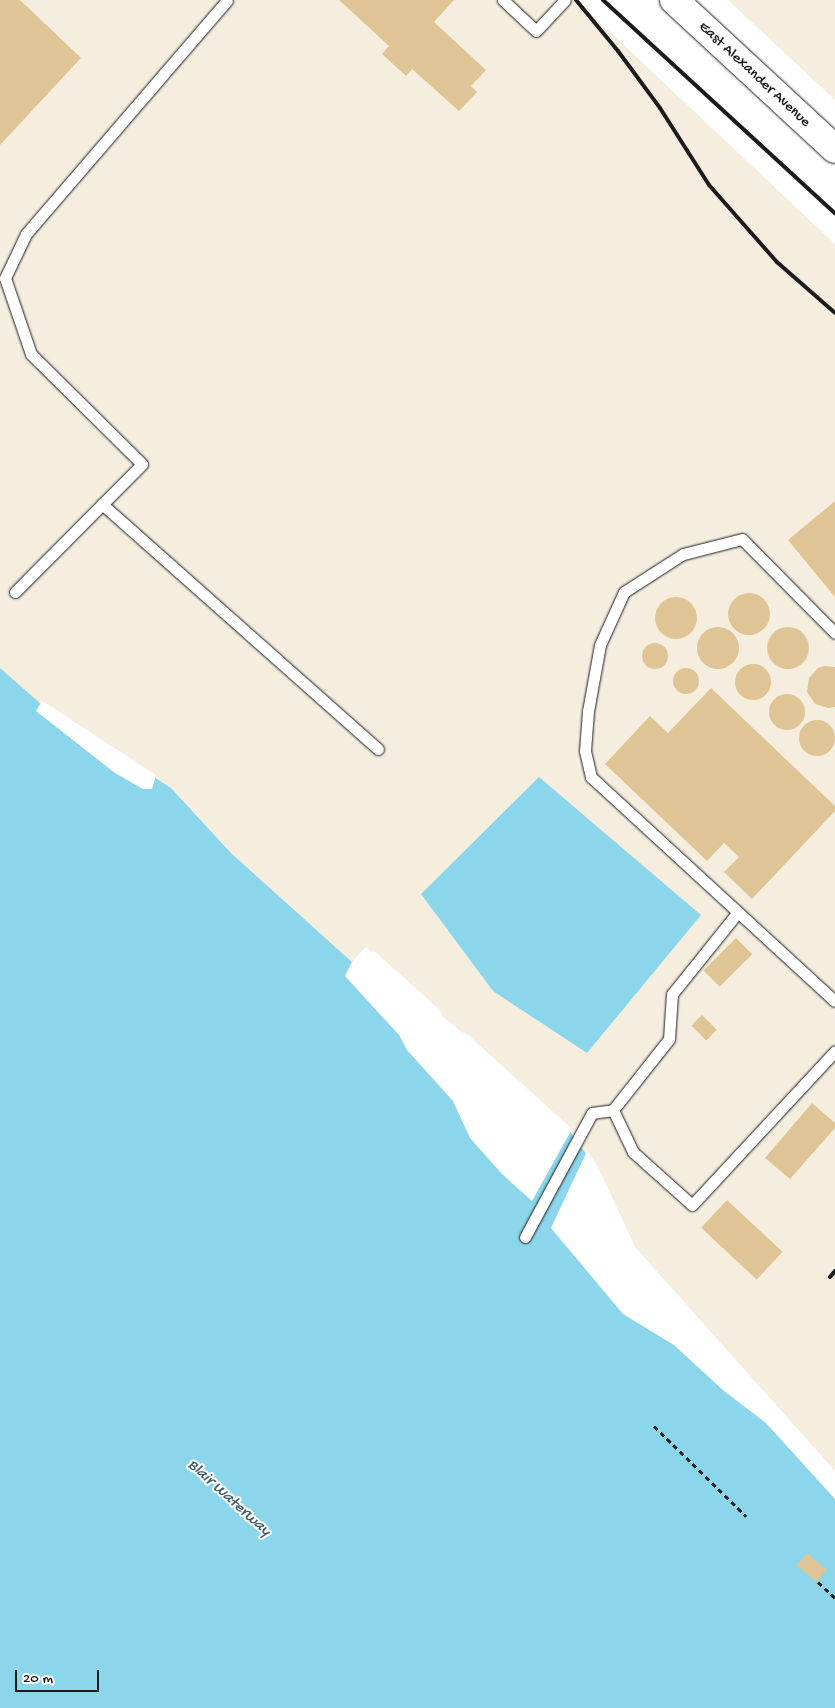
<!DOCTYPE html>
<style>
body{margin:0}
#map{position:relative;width:835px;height:1708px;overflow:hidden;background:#fff;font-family:"Gochi Hand",sans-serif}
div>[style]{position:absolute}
.built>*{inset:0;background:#f5eedf}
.water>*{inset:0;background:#8bd6eb}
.pier>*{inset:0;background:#fff}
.building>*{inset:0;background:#dfc595;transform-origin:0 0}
.round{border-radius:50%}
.path>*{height:3px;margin-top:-1.5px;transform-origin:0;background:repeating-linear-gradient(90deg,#1c1c1c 0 5px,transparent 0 9px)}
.roads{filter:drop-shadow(0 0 1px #1c1c1c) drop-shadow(0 0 1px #1c1c1c)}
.service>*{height:11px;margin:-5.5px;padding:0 5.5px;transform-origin:5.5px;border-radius:5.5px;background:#fff}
.tertiary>*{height:28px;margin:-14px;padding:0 14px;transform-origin:14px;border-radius:14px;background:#fff}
.rail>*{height:4px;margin:-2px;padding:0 2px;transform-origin:2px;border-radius:2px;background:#1c1c1c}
span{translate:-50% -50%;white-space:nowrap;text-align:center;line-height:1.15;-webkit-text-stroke:4px #fff;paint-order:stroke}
.street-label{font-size:15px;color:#1c1c1c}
.water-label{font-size:16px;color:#435d64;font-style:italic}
.scale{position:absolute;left:15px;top:1670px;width:84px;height:22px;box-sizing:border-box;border:2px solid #1c1c1c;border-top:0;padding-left:6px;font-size:15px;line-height:18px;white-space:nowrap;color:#1c1c1c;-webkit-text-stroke:4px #fff;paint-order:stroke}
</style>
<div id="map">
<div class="built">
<i style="clip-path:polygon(0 0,576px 0,835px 244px,835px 1708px,633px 1248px,461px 1032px,366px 947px,352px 962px,231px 853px,171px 788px,142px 769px,0 750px)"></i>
<i style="clip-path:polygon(728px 0,835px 0,835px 100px)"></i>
</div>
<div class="water">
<i style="clip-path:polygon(0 668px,41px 704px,171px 788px,231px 853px,352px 962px,365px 947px,568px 1129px,595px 1166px,633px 1248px,835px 1475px,835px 1708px,0 1708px)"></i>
<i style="clip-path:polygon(539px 777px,701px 915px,587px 1053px,493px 991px,421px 894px)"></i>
</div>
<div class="pier">
<i style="clip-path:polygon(42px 701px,156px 775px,152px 789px,143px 789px,115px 773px,36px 711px)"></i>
<i style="clip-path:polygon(365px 947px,372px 952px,374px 951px,439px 1009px,443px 1017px,461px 1032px,468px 1035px,572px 1129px,532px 1201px,502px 1174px,470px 1138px,453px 1101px,407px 1050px,399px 1035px,345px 976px,352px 962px)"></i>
<i style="clip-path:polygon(587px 1151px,597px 1165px,635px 1247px,835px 1471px,835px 1499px,766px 1423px,724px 1391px,674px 1345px,623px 1314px,551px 1228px)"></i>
</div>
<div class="building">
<i style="clip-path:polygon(0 0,20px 0,81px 58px,0 145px)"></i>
<i style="clip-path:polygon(339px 0,454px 0,434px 22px,486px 70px,471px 86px,477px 92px,459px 111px,412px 69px,406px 76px,382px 54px,389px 46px)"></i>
<i style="clip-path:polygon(835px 501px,835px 597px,788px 540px)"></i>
<i class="round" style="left:728px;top:593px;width:42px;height:42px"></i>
<i class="round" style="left:655px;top:597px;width:42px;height:42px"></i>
<i class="round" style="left:767px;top:627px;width:42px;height:42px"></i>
<i class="round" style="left:697px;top:627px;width:42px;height:42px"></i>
<i class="round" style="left:642px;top:643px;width:26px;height:26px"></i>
<i class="round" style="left:735px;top:664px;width:36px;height:36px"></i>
<i style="clip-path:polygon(824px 666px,835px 667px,835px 707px,828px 708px,815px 704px,807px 692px,809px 678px,818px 668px)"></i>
<i class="round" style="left:673px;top:668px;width:26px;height:26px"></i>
<i style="clip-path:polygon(711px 688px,835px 806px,835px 811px,752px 899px,724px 872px,739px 857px,724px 843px,707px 861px,605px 764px,650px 716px,668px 733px)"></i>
<i class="round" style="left:769px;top:694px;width:36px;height:36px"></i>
<i class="round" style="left:799px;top:720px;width:36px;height:36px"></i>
<i style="left:736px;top:938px;width:23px;height:46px;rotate:45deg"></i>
<i style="left:702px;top:1015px;width:21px;height:15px;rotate:45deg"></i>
<i style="clip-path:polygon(812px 1103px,835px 1123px,835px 1128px,790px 1179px,765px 1158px)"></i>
<i style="left:727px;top:1200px;width:76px;height:38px;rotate:43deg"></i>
<i style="left:807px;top:1553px;width:26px;height:16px;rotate:40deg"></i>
</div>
<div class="path">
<i style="left:654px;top:1426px;width:129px;rotate:44.4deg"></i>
<i style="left:818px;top:1582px;width:23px;rotate:43deg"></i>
</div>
<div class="roads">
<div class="service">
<i style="left:503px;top:0;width:45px;rotate:43.2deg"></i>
<i style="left:536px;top:31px;width:42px;rotate:-46.9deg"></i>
<i style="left:102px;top:504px;width:369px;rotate:41.6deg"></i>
<i style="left:15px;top:592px;width:180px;rotate:-45.2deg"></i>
<i style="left:142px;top:464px;width:156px;rotate:-135.3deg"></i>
<i style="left:31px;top:354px;width:80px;rotate:-108.9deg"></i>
<i style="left:5px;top:278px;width:49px;rotate:-64.5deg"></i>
<i style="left:26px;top:234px;width:308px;rotate:-49.3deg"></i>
<i style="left:835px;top:633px;width:132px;rotate:-134.7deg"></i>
<i style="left:742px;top:539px;width:61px;rotate:165.7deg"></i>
<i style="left:683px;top:554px;width:70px;rotate:147.2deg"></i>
<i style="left:624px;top:592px;width:58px;rotate:114.4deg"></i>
<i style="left:600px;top:645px;width:67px;rotate:100.3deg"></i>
<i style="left:588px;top:711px;width:40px;rotate:94.3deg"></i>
<i style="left:585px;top:751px;width:27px;rotate:77deg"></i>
<i style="left:591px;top:777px;width:331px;rotate:42.6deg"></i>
<i style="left:738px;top:912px;width:105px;rotate:128.8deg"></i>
<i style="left:672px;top:994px;width:45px;rotate:93.8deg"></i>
<i style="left:669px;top:1039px;width:90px;rotate:128.3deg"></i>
<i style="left:613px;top:1110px;width:47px;rotate:64.5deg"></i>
<i style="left:633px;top:1152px;width:79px;rotate:41.9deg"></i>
<i style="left:692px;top:1205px;width:210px;rotate:-47.1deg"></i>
<i style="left:525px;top:1237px;width:141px;rotate:-61.6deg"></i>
<i style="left:592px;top:1113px;width:21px;rotate:-8deg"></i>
</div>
<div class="tertiary">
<i style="left:674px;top:0;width:219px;rotate:42.8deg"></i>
</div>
</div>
<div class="rail">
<i style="left:576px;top:0;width:66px;rotate:50.5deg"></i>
<i style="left:618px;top:51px;width:71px;rotate:53.6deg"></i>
<i style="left:660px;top:108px;width:91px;rotate:57.5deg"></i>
<i style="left:709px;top:185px;width:103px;rotate:48.6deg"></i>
<i style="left:777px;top:262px;width:77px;rotate:41.3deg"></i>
<i style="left:603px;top:0;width:315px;rotate:42.6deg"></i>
<i style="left:830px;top:1277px;width:8px;rotate:-50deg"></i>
</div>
<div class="street-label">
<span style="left:754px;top:75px;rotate:43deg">East Alexander Avenue</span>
</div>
<div class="water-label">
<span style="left:228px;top:1499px;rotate:42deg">Blair Waterway</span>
</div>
<div class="scale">20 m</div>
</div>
